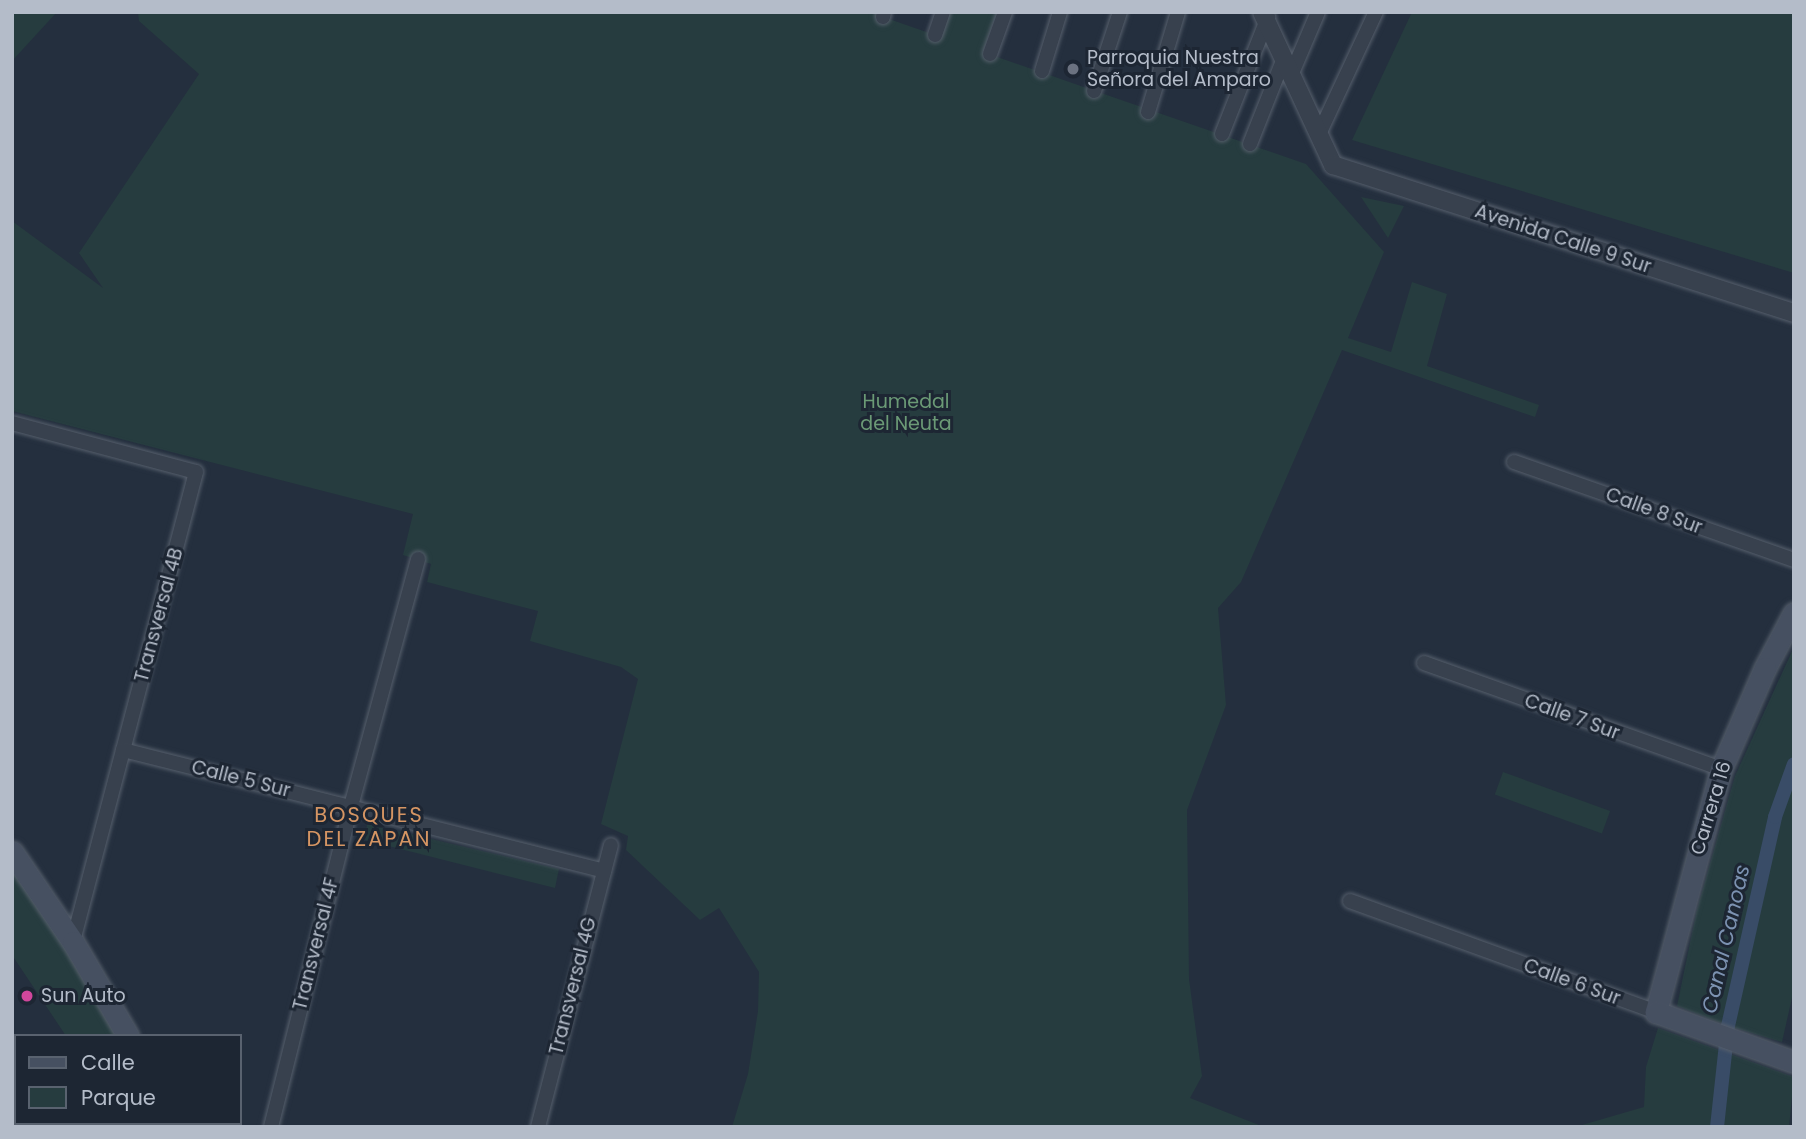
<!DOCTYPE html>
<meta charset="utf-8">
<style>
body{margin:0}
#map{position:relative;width:1806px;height:1139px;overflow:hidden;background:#242f3e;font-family:Poppins,sans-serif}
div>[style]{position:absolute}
.green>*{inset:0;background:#263c3f;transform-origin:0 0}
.canal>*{height:14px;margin:-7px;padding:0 7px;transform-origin:7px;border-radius:7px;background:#394c67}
.roads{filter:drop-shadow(0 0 2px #565f6c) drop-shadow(0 0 2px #565f6c)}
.minor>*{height:14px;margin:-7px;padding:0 7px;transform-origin:7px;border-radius:7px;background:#38414e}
.tertiary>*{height:18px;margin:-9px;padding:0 9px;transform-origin:9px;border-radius:9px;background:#38414e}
.secondary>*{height:21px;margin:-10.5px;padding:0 10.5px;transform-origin:10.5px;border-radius:10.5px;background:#465061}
.dots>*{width:19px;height:19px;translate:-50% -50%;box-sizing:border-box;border:4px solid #1d2633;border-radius:50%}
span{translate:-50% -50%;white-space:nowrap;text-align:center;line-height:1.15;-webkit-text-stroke:6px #1d2633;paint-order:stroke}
.poi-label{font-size:19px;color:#b4bcc9}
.left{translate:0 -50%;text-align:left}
.street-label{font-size:19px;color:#b4bcc9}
.park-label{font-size:19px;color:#6b9a76}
.neighbourhood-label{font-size:21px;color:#d59563;letter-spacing:2px}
.water-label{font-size:21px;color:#7c92b1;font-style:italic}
.frame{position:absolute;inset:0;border:14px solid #b4bcc9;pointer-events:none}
.legend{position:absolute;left:14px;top:1034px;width:228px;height:91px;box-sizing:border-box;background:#1d2633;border:2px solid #59626f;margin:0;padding:9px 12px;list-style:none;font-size:21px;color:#b4bcc9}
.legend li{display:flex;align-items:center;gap:14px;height:35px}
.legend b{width:35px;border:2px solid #59626f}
</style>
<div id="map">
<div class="green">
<i style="clip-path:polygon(12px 12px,57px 12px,12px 61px)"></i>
<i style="clip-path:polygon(138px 12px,869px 12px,935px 35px,948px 12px,997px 12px,983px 52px,1306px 164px,1384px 252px,1348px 338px,1391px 352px,1412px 282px,1447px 294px,1427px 366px,1539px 405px,1535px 417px,1342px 350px,1241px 582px,1218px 608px,1226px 705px,1187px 810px,1189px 979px,1202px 1076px,1190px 1098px,1264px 1127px,732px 1127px,748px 1074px,758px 1011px,759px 972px,719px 908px,700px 920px,626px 850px,628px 836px,601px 824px,638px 679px,621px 667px,530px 641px,538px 611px,427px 582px,431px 564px,403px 555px,413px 514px,12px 411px,12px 221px,103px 288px,79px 253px,199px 74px,139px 21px)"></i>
<i style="clip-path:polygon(1412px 12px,1794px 12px,1794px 273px,1352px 140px)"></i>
<i style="clip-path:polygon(1361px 197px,1404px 206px,1388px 238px)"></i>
<i style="clip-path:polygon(1794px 647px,1794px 989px,1782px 1042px,1728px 1026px,1677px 1006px,1697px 909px,1735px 776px)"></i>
<i style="left:1503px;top:772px;width:114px;height:24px;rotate:20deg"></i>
<i style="clip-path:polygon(367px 824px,559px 869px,555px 888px,365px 840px)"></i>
<i style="clip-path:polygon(12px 871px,61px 942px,116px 1036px,66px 1036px,12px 955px)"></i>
<i style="clip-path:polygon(1658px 1028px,1794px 1077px,1789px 1127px,1575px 1127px,1644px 1107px,1646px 1067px)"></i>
<i style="left:32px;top:1123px;width:127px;height:6px"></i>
</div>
<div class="canal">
<i style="left:1717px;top:1127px;width:102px;rotate:-83.8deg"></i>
<i style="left:1728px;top:1026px;width:214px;rotate:-77.3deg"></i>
<i style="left:1775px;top:817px;width:56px;rotate:-70.3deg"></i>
</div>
<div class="roads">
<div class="minor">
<i style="left:883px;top:17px;width:5px;rotate:-79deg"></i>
<i style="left:935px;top:35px;width:24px;rotate:-71deg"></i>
<i style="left:990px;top:54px;width:45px;rotate:-70.3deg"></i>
<i style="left:1042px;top:71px;width:62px;rotate:-73deg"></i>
<i style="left:1292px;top:73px;width:66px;rotate:-66.9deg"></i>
<i style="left:1094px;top:91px;width:83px;rotate:-71.8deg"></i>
<i style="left:1148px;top:112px;width:104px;rotate:-73.3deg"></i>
<i style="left:1222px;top:134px;width:126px;rotate:-68.5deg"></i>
<i style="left:1319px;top:134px;width:135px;rotate:-65deg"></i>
<i style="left:1250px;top:144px;width:92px;rotate:-68.4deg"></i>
<i style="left:12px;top:423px;width:190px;rotate:14.9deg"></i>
<i style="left:196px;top:472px;width:486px;rotate:104.7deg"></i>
<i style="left:1514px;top:462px;width:297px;rotate:19.3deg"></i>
<i style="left:1424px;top:663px;width:315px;rotate:19.6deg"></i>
<i style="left:123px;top:750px;width:496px;rotate:14.1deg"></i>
<i style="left:1350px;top:901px;width:326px;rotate:19.9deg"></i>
<i style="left:271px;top:1127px;width:331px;rotate:-76deg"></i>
<i style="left:351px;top:806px;width:256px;rotate:-74.8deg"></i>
<i style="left:538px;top:1127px;width:291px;rotate:-75.5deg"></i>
</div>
<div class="tertiary">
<i style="left:1262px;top:12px;width:169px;rotate:65.1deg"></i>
<i style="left:1333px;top:165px;width:484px;rotate:17.8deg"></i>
</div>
<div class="secondary">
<i style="left:1794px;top:613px;width:62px;rotate:117.8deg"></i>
<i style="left:1765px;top:668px;width:110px;rotate:113.5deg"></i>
<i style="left:1721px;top:769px;width:252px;rotate:105deg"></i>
<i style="left:1656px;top:1012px;width:147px;rotate:19.9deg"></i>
<i style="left:12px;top:852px;width:109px;rotate:55.9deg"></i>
<i style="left:73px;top:942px;width:109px;rotate:59.7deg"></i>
<i style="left:170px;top:1123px;width:4px;rotate:76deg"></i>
</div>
</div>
<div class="dots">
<i style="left:1073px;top:69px;background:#6b7280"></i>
<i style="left:27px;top:996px;background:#d1479c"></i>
</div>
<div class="poi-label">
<span class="left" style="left:1087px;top:69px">Parroquia Nuestra<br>Señora del Amparo</span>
<span class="left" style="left:41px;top:996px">Sun Auto</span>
</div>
<div class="street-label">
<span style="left:1563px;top:239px;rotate:18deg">Avenida Calle 9 Sur</span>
<span style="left:1654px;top:511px;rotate:20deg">Calle 8 Sur</span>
<span style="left:159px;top:615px;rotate:-75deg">Transversal 4B</span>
<span style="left:1572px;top:717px;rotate:20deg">Calle 7 Sur</span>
<span style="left:241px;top:779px;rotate:14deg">Calle 5 Sur</span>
<span style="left:1711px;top:808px;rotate:-73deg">Carrera 16</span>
<span style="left:316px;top:944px;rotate:-76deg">Transversal 4F</span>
<span style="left:1572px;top:982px;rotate:20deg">Calle 6 Sur</span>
<span style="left:573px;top:986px;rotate:-76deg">Transversal 4G</span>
</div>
<div class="park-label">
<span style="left:906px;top:413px">Humedal<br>del Neuta</span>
</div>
<div class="neighbourhood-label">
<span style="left:369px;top:827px">BOSQUES<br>DEL ZAPAN</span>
</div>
<div class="water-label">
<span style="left:1726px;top:939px;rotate:-77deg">Canal Canoas</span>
</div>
<div class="frame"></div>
<ul class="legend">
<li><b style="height:9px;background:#465061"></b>Calle</li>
<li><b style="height:19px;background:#263c3f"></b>Parque</li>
</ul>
</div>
